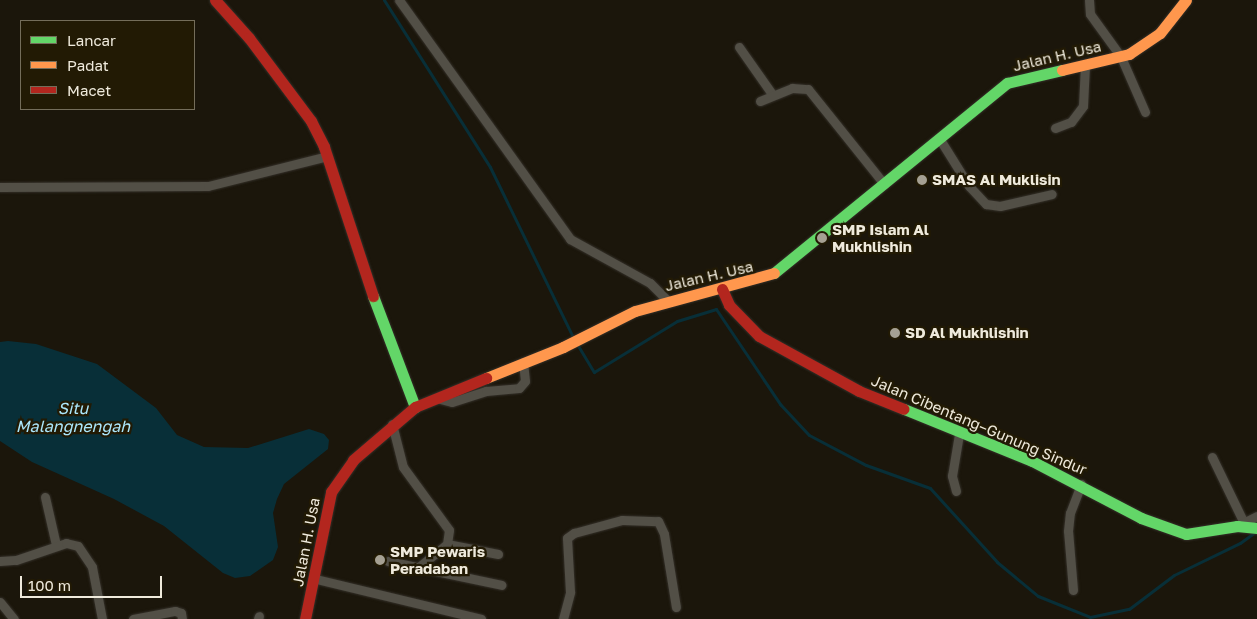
<!DOCTYPE html>
<meta charset="utf-8">
<style>
body{margin:0}
#map{position:relative;width:1257px;height:619px;overflow:hidden;background:#1b160b;font-family:"Golos Text",sans-serif}
div>[style]{position:absolute}
.water>*{inset:0;background:#082f38}
.stream>*{height:3px;margin:-1.5px;padding:0 1.5px;transform-origin:1.5px;border-radius:1.5px;background:#082f38}
.roads{filter:drop-shadow(0 0 1px #343029) drop-shadow(0 0 1px #343029)}
.street>*{height:9px;margin:-4.5px;padding:0 4.5px;transform-origin:4.5px;border-radius:4.5px;background:#524f46}
.fast>*{height:11px;margin:-5.5px;padding:0 5.5px;transform-origin:5.5px;border-radius:5.5px;background:#63d668}
.slow>*{height:11px;margin:-5.5px;padding:0 5.5px;transform-origin:5.5px;border-radius:5.5px;background:#ff974d}
.jam>*{height:11px;margin:-5.5px;padding:0 5.5px;transform-origin:5.5px;border-radius:5.5px;background:#b3261e}
.dots>*{width:14px;height:14px;translate:-50% -50%;box-sizing:border-box;border:2px solid #221a04;border-radius:50%}
span{translate:-50% -50%;white-space:nowrap;text-align:center;line-height:1.15;-webkit-text-stroke:4.5px #221a04;paint-order:stroke}
.street-label{font-size:15px;color:#efeadc}
.poi-label{font-size:15px;color:#efeadc;font-weight:700}
.left{translate:0 -50%;text-align:left}
.water-label{font-size:16px;color:#abe7fc;font-style:italic}
.legend{position:absolute;left:20px;top:20px;width:175px;height:90px;box-sizing:border-box;background:#221a04;border:1px solid #746d5a;margin:0;padding:6px 9px;list-style:none;font-size:15px;color:#efeadc}
.legend li{display:flex;align-items:center;gap:10px;height:25px}
.legend b{width:25px;border:1px solid #746d5a}
.scale{position:absolute;left:20px;top:576px;width:142px;height:22px;box-sizing:border-box;border:2px solid #efeadc;border-top:0;padding-left:6px;font-size:15px;line-height:18px;white-space:nowrap;color:#efeadc;-webkit-text-stroke:4px #221a04;paint-order:stroke}
</style>
<div id="map">
<div class="water">
<i style="clip-path:polygon(8px 341px,36px 344px,97px 364px,156px 408px,177px 435px,204px 447px,248px 448px,309px 429px,324px 434px,329px 440px,328px 449px,284px 484px,277px 499px,273px 513px,278px 547px,273px 560px,250px 576px,235px 578px,223px 573px,164px 526px,114px 499px,32px 462px,0 441px,0 342px)"></i>
</div>
<div class="stream">
<i style="left:384px;top:0;width:198px;rotate:57.6deg"></i>
<i style="left:490px;top:167px;width:191px;rotate:64deg"></i>
<i style="left:577px;top:344px;width:33px;rotate:59deg"></i>
<i style="left:594px;top:372px;width:97px;rotate:-31.6deg"></i>
<i style="left:677px;top:321px;width:41px;rotate:-17.1deg"></i>
<i style="left:716px;top:309px;width:115px;rotate:56deg"></i>
<i style="left:780px;top:404px;width:42px;rotate:46.9deg"></i>
<i style="left:809px;top:435px;width:64px;rotate:27.8deg"></i>
<i style="left:866px;top:465px;width:68px;rotate:19.8deg"></i>
<i style="left:930px;top:488px;width:100px;rotate:47.8deg"></i>
<i style="left:997px;top:562px;width:53px;rotate:39.7deg"></i>
<i style="left:1038px;top:596px;width:56px;rotate:22deg"></i>
<i style="left:1090px;top:617px;width:40px;rotate:-12deg"></i>
<i style="left:1129px;top:609px;width:56px;rotate:-37.1deg"></i>
<i style="left:1174px;top:575px;width:73px;rotate:-25.9deg"></i>
<i style="left:1240px;top:543px;width:17px;rotate:-36deg"></i>
</div>
<div class="roads">
<div class="street">
<i style="left:399px;top:0;width:294px;rotate:54.4deg"></i>
<i style="left:570px;top:239px;width:91px;rotate:28.8deg"></i>
<i style="left:650px;top:283px;width:25px;rotate:45deg"></i>
<i style="left:1089px;top:0;width:14px;rotate:86deg"></i>
<i style="left:1090px;top:14px;width:53px;rotate:54.2deg"></i>
<i style="left:1121px;top:57px;width:60px;rotate:66.4deg"></i>
<i style="left:739px;top:47px;width:57px;rotate:54.9deg"></i>
<i style="left:760px;top:101px;width:35px;rotate:-22deg"></i>
<i style="left:792px;top:88px;width:16px;rotate:4deg"></i>
<i style="left:808px;top:89px;width:122px;rotate:51.3deg"></i>
<i style="left:1055px;top:128px;width:17px;rotate:-21deg"></i>
<i style="left:1071px;top:122px;width:20px;rotate:-53deg"></i>
<i style="left:1083px;top:106px;width:41px;rotate:-87.2deg"></i>
<i style="left:939px;top:138px;width:57px;rotate:58deg"></i>
<i style="left:969px;top:186px;width:25px;rotate:47deg"></i>
<i style="left:986px;top:204px;width:14px;rotate:8deg"></i>
<i style="left:1000px;top:206px;width:53px;rotate:-13deg"></i>
<i style="left:0;top:187px;width:208px;rotate:-0.3deg"></i>
<i style="left:208px;top:186px;width:123px;rotate:-14.1deg"></i>
<i style="left:436px;top:398px;width:16px;rotate:14deg"></i>
<i style="left:452px;top:402px;width:36px;rotate:-18deg"></i>
<i style="left:486px;top:391px;width:33px;rotate:-5deg"></i>
<i style="left:519px;top:388px;width:9px;rotate:-49deg"></i>
<i style="left:525px;top:381px;width:19px;rotate:-96deg"></i>
<i style="left:392px;top:424px;width:44px;rotate:75.7deg"></i>
<i style="left:403px;top:467px;width:78px;rotate:53.9deg"></i>
<i style="left:449px;top:530px;width:14px;rotate:98deg"></i>
<i style="left:447px;top:544px;width:36px;rotate:141deg"></i>
<i style="left:1212px;top:457px;width:73px;rotate:64.1deg"></i>
<i style="left:956px;top:491px;width:16px;rotate:-105deg"></i>
<i style="left:952px;top:476px;width:43px;rotate:-80.5deg"></i>
<i style="left:45px;top:497px;width:49px;rotate:77.1deg"></i>
<i style="left:1239px;top:525px;width:20px;rotate:-27deg"></i>
<i style="left:447px;top:544px;width:52px;rotate:11.1deg"></i>
<i style="left:0;top:561px;width:16px;rotate:-4deg"></i>
<i style="left:16px;top:560px;width:53px;rotate:-18.8deg"></i>
<i style="left:66px;top:543px;width:12px;rotate:14deg"></i>
<i style="left:78px;top:546px;width:25px;rotate:56deg"></i>
<i style="left:92px;top:567px;width:53px;rotate:79.1deg"></i>
<i style="left:388px;top:561px;width:116px;rotate:11.9deg"></i>
<i style="left:316px;top:579px;width:170px;rotate:13.6deg"></i>
<i style="left:1073px;top:590px;width:59px;rotate:-94.8deg"></i>
<i style="left:1068px;top:531px;width:18px;rotate:-84deg"></i>
<i style="left:1070px;top:513px;width:31px;rotate:-69deg"></i>
<i style="left:0;top:602px;width:22px;rotate:51deg"></i>
<i style="left:133px;top:619px;width:43px;rotate:-10.8deg"></i>
<i style="left:175px;top:611px;width:6px;rotate:18deg"></i>
<i style="left:181px;top:613px;width:6px;rotate:81deg"></i>
<i style="left:258px;top:619px;width:3px;rotate:-72deg"></i>
<i style="left:563px;top:619px;width:28px;rotate:-75deg"></i>
<i style="left:570px;top:592px;width:54px;rotate:-93.2deg"></i>
<i style="left:567px;top:538px;width:9px;rotate:-36deg"></i>
<i style="left:574px;top:533px;width:50px;rotate:-15.2deg"></i>
<i style="left:622px;top:520px;width:36px;rotate:2deg"></i>
<i style="left:658px;top:521px;width:14px;rotate:65deg"></i>
<i style="left:664px;top:534px;width:74px;rotate:80.7deg"></i>
</div>
<div class="fast">
<i style="left:774px;top:273px;width:301px;rotate:-39.2deg"></i>
<i style="left:1007px;top:83px;width:57px;rotate:-13.3deg"></i>
<i style="left:373px;top:296px;width:119px;rotate:69.3deg"></i>
<i style="left:904px;top:409px;width:138px;rotate:22.1deg"></i>
<i style="left:1032px;top:461px;width:123px;rotate:27.6deg"></i>
<i style="left:1141px;top:518px;width:48px;rotate:19.6deg"></i>
<i style="left:1186px;top:534px;width:52px;rotate:-8.9deg"></i>
<i style="left:1237px;top:526px;width:20px;rotate:6deg"></i>
</div>
<div class="slow">
<i style="left:1062px;top:70px;width:69px;rotate:-13.4deg"></i>
<i style="left:1129px;top:54px;width:37px;rotate:-34deg"></i>
<i style="left:1160px;top:33px;width:42px;rotate:-51.8deg"></i>
<i style="left:486px;top:378px;width:83px;rotate:-21.9deg"></i>
<i style="left:563px;top:347px;width:80px;rotate:-26.6deg"></i>
<i style="left:635px;top:311px;width:144px;rotate:-15.3deg"></i>
</div>
<div class="jam">
<i style="left:215px;top:0;width:51px;rotate:48.2deg"></i>
<i style="left:249px;top:38px;width:104px;rotate:53.2deg"></i>
<i style="left:311px;top:121px;width:29px;rotate:63deg"></i>
<i style="left:324px;top:147px;width:157px;rotate:71.8deg"></i>
<i style="left:722px;top:289px;width:17px;rotate:66deg"></i>
<i style="left:729px;top:305px;width:43px;rotate:45.9deg"></i>
<i style="left:759px;top:336px;width:114px;rotate:28.8deg"></i>
<i style="left:859px;top:391px;width:48px;rotate:21.8deg"></i>
<i style="left:305px;top:619px;width:130px;rotate:-78.4deg"></i>
<i style="left:331px;top:492px;width:39px;rotate:-55deg"></i>
<i style="left:353px;top:460px;width:82px;rotate:-40.5deg"></i>
<i style="left:415px;top:407px;width:77px;rotate:-22.2deg"></i>
</div>
</div>
<div class="dots">
<i style="left:922px;top:180px;background:#a5a093"></i>
<i style="left:822px;top:238px;background:#a5a093"></i>
<i style="left:895px;top:333px;background:#a5a093"></i>
<i style="left:380px;top:560px;background:#a5a093"></i>
</div>
<div class="street-label">
<span style="left:1057px;top:56px;rotate:-13deg">Jalan H. Usa</span>
<span style="left:709px;top:276px;rotate:-13deg">Jalan H. Usa</span>
<span style="left:979px;top:425px;rotate:23deg">Jalan Cibentang–Gunung Sindur</span>
<span style="left:306px;top:542px;rotate:-79deg">Jalan H. Usa</span>
</div>
<div class="poi-label">
<span class="left" style="left:932px;top:180px">SMAS Al Muklisin</span>
<span class="left" style="left:832px;top:238px">SMP Islam Al<br>Mukhlishin</span>
<span class="left" style="left:905px;top:333px">SD Al Mukhlishin</span>
<span class="left" style="left:390px;top:560px">SMP Pewaris<br>Peradaban</span>
</div>
<div class="water-label">
<span style="left:73px;top:417px">Situ<br>Malangnengah</span>
</div>
<ul class="legend">
<li><b style="height:6px;background:#63d668"></b>Lancar</li>
<li><b style="height:6px;background:#ff974d"></b>Padat</li>
<li><b style="height:6px;background:#b3261e"></b>Macet</li>
</ul>
<div class="scale">100 m</div>
</div>
